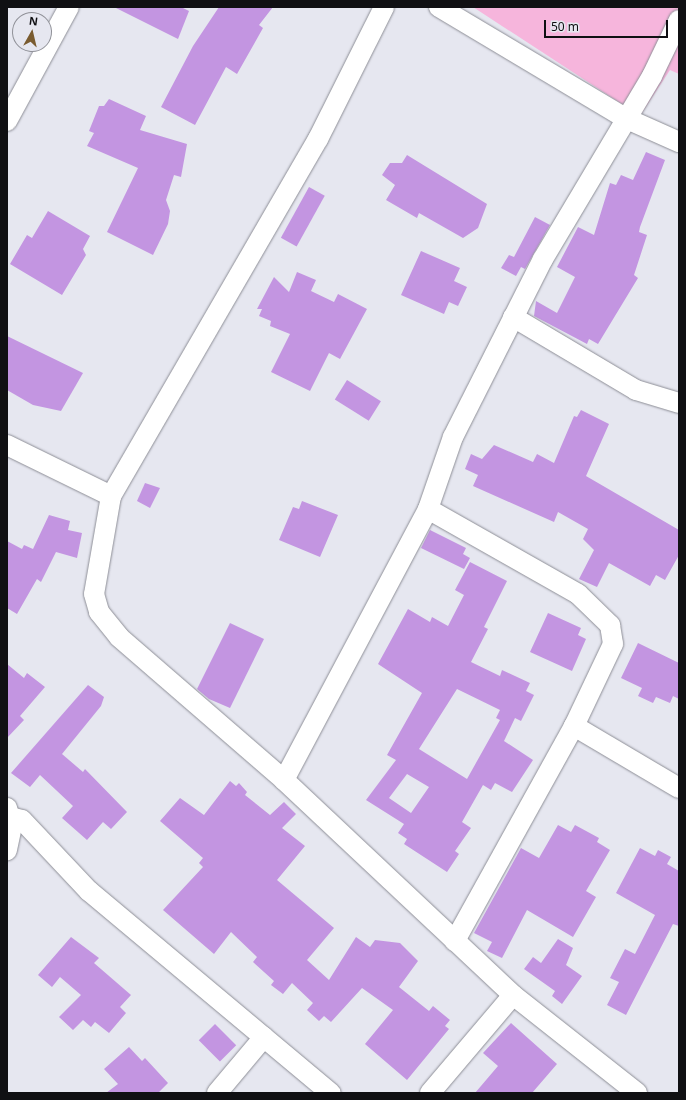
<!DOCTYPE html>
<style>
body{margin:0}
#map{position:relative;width:686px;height:1100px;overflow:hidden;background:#e6e7f0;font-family:"Noto Sans",sans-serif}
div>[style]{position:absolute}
.green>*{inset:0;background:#f6b5dc}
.building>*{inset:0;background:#c395e1;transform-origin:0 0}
.roads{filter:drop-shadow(0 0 1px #8d8e96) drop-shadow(0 0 1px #8d8e96)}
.street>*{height:20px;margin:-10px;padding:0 10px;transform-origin:10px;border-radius:10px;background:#fff}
span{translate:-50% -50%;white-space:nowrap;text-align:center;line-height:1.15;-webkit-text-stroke:3.5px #e6e7f0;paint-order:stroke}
.frame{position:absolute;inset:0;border:8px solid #101013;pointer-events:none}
.north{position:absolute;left:12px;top:12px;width:40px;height:40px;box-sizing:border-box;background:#e6e7f0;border:1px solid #909198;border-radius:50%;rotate:8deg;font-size:11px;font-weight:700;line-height:16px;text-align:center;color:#101013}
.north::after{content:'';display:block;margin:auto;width:14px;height:18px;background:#7a5c30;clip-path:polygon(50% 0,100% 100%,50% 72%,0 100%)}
.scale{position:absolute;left:544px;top:20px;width:124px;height:18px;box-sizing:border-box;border:2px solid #101013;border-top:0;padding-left:5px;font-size:12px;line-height:14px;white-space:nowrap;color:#101013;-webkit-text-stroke:3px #e6e7f0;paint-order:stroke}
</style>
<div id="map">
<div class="green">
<i style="clip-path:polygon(473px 7px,679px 7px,679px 74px,670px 70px,640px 116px)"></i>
</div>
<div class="building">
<i style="clip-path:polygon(114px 7px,181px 7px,189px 11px,178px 39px)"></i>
<i style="clip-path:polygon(219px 7px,273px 7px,259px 25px,263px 28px,237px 74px,226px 67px,195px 125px,161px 107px,193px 46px)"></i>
<i style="clip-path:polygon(109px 99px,146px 116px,140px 130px,187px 144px,181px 177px,174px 175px,166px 200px,170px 211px,168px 224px,153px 255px,107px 232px,138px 168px,87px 146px,94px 133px,89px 131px,99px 106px,104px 106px)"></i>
<i style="clip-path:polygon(646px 152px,665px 160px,640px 227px,639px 232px,647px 235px,634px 275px,638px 278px,598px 344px,589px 339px,587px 344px,534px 316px,536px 301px,557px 313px,575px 277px,557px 267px,578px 227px,594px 235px,610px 183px,616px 185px,621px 175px,633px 180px)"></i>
<i style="clip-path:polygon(407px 155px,487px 204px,478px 228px,463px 238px,419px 213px,417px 218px,386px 200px,395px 185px,382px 175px,390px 163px,402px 163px)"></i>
<i style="left:309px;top:187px;width:18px;height:58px;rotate:29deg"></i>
<i style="clip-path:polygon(48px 211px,90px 236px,83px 249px,86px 255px,62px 295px,10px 264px,27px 235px,32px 238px)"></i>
<i style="clip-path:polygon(535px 217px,550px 225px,525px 269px,521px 267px,516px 276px,501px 268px,509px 255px,514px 257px)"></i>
<i style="clip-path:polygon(421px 251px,460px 268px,454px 281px,467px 287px,458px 306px,449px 302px,444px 314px,401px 295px)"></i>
<i style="clip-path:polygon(297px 272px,316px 280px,311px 291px,334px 302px,338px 294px,367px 309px,340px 359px,329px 353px,310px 391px,271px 372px,290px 334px,270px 326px,271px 321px,259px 316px,262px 309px,257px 309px,274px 277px,289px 292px)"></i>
<i style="clip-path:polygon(7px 336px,83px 373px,61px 411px,33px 405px,7px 390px)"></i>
<i style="left:347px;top:380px;width:40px;height:23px;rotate:32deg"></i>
<i style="clip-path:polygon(581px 410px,609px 424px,586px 476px,679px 530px,679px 555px,665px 580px,656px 575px,650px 586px,609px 563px,597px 587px,579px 579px,594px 550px,583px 539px,588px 529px,558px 512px,554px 522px,473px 486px,478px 475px,465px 469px,471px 454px,482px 459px,494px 445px,533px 462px,537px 454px,554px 463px,574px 416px,577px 417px)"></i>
<i style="clip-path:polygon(145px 483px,160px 488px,150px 508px,137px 501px)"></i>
<i style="clip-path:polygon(302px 501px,338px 515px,320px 557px,279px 540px,293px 507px,299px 509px)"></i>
<i style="clip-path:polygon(49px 515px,70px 521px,68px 530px,82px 533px,77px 558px,56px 552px,41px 582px,37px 579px,17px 614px,7px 608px,7px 541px,22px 549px,24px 545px,33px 549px)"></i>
<i style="clip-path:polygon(430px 530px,466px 548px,463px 554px,470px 558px,464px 569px,421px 548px)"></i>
<i style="clip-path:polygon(evenodd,470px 562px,507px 581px,484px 627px,488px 629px,471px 662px,500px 676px,502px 670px,530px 683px,526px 691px,534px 695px,521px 721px,515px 718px,504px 741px,533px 760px,512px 792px,495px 783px,491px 790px,483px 785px,462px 822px,471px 828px,455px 851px,459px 854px,447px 872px,404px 844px,407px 839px,398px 833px,404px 824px,366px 800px,396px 760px,387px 755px,422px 693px,378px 664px,408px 609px,430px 622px,432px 617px,448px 626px,464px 595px,455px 590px,470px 562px,457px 689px,500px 710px,496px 718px,500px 720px,467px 779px,419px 749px,457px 689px,470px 562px,407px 774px,429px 787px,411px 813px,389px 798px,407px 774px)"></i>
<i style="clip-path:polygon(548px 613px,581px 628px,578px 635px,586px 639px,572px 671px,530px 652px)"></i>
<i style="clip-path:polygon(230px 623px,264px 639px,230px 708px,209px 699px,197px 689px)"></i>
<i style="clip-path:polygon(638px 643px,679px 663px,679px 699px,673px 696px,670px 703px,656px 697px,653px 703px,638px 696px,642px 688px,621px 678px)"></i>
<i style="clip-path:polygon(7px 664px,24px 678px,27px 673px,45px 687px,20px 716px,24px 720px,7px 738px)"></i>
<i style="clip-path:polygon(88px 685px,104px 697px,101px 706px,62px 754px,83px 772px,85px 769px,127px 812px,111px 829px,103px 822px,87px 840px,62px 818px,73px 806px,40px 775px,30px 787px,11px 773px)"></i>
<i style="clip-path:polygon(230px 781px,236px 786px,239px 783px,247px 792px,245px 795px,270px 815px,284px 802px,296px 814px,282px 828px,305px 846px,277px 880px,334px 928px,307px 960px,329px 980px,356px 937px,370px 947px,375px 940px,400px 943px,418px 961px,399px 987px,429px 1011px,433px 1006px,450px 1020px,445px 1026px,449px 1029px,407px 1080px,365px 1044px,393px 1010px,362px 988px,331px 1022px,324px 1016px,319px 1021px,307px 1010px,313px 1003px,292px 983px,283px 994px,271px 985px,274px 981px,253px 962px,257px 957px,231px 932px,214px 954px,163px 910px,203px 867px,199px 863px,203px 858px,160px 821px,180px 798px,204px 815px)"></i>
<i style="clip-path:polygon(558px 825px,571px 832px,575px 825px,599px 838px,597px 842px,610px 850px,586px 891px,596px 897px,573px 937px,527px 910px,502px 958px,487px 951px,492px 942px,474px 933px,521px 848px,539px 858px)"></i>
<i style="clip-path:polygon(640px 848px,655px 856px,658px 850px,671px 857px,667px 864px,679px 871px,679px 926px,673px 924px,626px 1015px,607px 1005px,619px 982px,610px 978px,625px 949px,635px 954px,655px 915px,616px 893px)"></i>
<i style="clip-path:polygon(71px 937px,99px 958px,94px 963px,131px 995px,120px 1007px,126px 1013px,109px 1033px,95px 1022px,91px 1027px,83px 1020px,73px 1030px,59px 1017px,81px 995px,60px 977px,52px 987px,38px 975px)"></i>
<i style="clip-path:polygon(558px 939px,573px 948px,566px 965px,582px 976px,562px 1004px,552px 996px,555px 991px,524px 969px,533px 957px,541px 963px)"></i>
<i style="clip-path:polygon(511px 1023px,557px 1064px,532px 1093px,475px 1093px,498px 1066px,483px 1053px)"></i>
<i style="left:215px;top:1024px;width:30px;height:23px;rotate:45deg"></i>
<i style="clip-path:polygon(129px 1047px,142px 1061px,145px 1058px,168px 1083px,158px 1093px,106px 1093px,118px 1084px,104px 1069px)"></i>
</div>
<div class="roads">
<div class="street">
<i style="left:439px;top:7px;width:217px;rotate:30.8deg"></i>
<i style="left:625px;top:118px;width:59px;rotate:24deg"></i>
<i style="left:7px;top:121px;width:130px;rotate:-61.5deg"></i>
<i style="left:513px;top:317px;width:143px;rotate:30.7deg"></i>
<i style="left:636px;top:390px;width:45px;rotate:16.8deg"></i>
<i style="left:7px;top:445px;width:116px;rotate:26.1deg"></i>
<i style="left:111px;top:496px;width:99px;rotate:99.8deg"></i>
<i style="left:94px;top:594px;width:19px;rotate:74deg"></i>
<i style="left:99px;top:612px;width:32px;rotate:51deg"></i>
<i style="left:119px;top:637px;width:218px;rotate:40.9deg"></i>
<i style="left:284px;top:780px;width:314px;rotate:43.2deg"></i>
<i style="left:513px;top:995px;width:158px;rotate:38.3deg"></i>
<i style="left:111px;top:496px;width:413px;rotate:-59.9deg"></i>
<i style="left:318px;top:139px;width:148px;rotate:-63.4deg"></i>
<i style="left:428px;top:509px;width:172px;rotate:29.5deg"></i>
<i style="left:578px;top:594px;width:45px;rotate:44.1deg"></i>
<i style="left:610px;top:625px;width:19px;rotate:81deg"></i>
<i style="left:613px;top:644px;width:91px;rotate:115.4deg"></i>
<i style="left:574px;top:726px;width:246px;rotate:119deg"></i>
<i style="left:574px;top:726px;width:122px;rotate:30.6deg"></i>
<i style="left:284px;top:780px;width:307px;rotate:-62deg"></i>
<i style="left:428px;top:509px;width:76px;rotate:-70.9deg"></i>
<i style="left:453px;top:437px;width:199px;rotate:-63.2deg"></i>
<i style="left:543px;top:259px;width:213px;rotate:-59.2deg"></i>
<i style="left:652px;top:76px;width:62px;rotate:-64.3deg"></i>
<i style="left:7px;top:808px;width:19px;rotate:74deg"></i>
<i style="left:12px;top:826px;width:25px;rotate:102deg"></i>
<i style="left:10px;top:817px;width:12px;rotate:14deg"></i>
<i style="left:22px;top:820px;width:98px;rotate:46.7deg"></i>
<i style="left:89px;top:891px;width:315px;rotate:39.9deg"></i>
<i style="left:217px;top:1093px;width:73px;rotate:-50deg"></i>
<i style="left:430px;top:1093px;width:128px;rotate:-49.7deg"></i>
</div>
</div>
<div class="frame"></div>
<div class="north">N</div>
<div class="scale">50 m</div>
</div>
